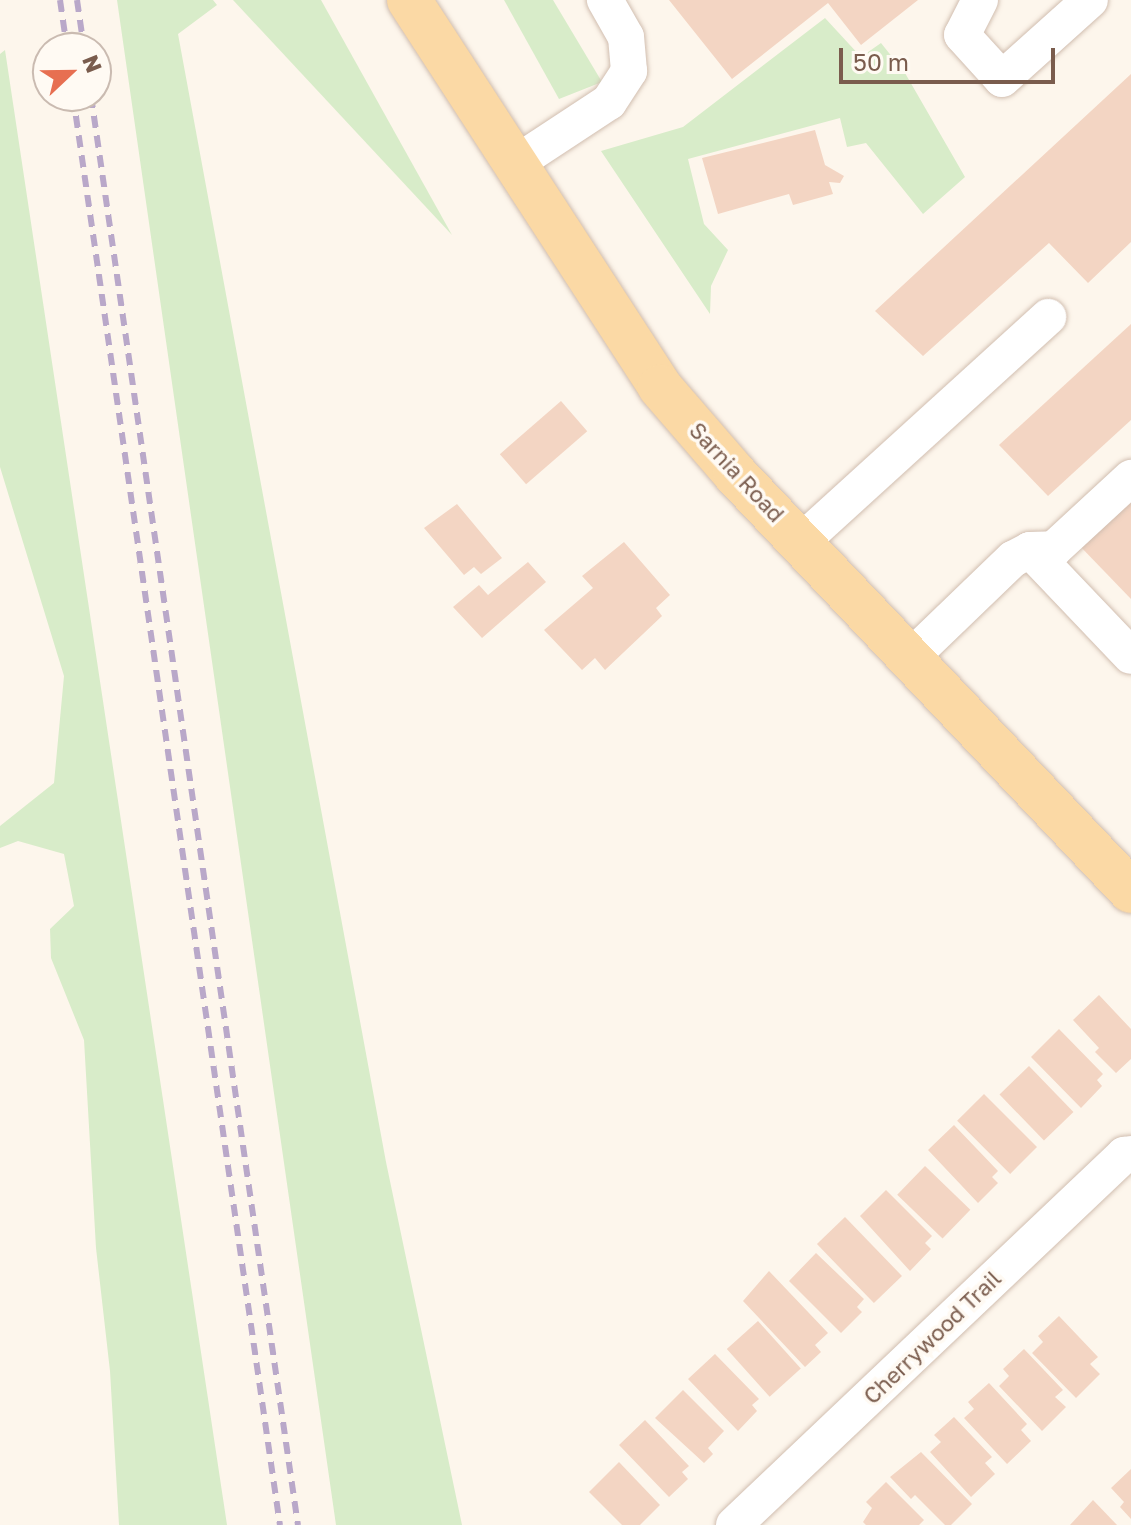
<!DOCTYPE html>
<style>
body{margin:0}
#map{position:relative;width:1131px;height:1525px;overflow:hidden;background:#fdf6ec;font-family:"Golos Text",sans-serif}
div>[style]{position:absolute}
.green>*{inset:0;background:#d8ecc9}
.building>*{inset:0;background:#f3d5c3;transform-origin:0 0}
.roads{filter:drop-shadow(0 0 2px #d1beb0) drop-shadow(0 0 2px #d1beb0)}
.minor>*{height:36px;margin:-18px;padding:0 18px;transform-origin:18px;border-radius:18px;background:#fff}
.major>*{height:44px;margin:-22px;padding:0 22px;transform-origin:22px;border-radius:22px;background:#fbd9a5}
.rail>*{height:6px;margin-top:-3px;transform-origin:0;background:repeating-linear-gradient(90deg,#b9a8c9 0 12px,transparent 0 20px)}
span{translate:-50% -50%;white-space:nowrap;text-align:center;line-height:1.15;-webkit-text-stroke:7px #fffaf3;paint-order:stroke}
.street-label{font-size:22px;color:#7a5c4d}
.north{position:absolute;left:32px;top:32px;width:80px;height:80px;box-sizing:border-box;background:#fffaf3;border:2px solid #cabbb1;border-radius:50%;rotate:68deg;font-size:22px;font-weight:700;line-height:32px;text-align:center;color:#7a5c4d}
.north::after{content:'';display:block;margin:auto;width:28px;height:36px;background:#e76f51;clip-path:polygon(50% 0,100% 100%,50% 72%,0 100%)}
.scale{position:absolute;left:839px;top:48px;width:216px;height:36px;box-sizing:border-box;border:4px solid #7a5c4d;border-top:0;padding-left:10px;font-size:24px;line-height:28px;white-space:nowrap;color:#7a5c4d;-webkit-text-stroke:6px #fffaf3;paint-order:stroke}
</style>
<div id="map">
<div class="green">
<i style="clip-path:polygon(117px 0,213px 0,217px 5px,178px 34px,386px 1162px,462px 1525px,336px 1525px)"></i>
<i style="clip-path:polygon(233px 0,321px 0,452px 235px)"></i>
<i style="clip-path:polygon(504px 0,553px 0,602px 82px,559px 99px)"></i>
<i style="clip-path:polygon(825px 18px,861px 57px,881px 43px,905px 73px,965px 177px,923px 214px,866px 143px,847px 147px,840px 118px,688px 159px,704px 224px,728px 250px,711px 286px,710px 314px,601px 151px,683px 127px)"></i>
<i style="clip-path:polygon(5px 50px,227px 1525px,119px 1525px,110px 1371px,96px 1248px,84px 1040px,51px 958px,50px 929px,74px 906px,64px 854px,18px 841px,0 848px,0 826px,54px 783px,64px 676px,0 467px,0 54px)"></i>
</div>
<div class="building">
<i style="clip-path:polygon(669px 0,918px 0,861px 45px,828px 3px,732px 79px)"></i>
<i style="clip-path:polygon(1131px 74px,1131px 242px,1088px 283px,1049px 243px,923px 356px,875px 311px)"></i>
<i style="clip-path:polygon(815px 130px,825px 165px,844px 176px,840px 183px,829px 182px,833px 194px,793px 205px,789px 194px,718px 214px,702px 158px)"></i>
<i style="clip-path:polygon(1131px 324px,1131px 420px,1048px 496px,999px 445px)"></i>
<i style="left:561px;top:401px;width:40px;height:81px;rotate:49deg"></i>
<i style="clip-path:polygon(1131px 494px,1131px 599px,1077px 543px)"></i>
<i style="clip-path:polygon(457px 504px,502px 558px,481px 574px,474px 567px,464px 575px,424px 528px)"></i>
<i style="clip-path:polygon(624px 542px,670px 595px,656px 608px,662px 616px,605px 670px,595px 658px,582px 670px,544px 630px,593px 588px,582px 576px)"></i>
<i style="clip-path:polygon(528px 562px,546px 582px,482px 638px,453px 607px,479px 585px,488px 595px)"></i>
<i style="clip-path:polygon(1099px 995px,1131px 1029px,1131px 1059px,1116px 1073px,1095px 1052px,1099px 1048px,1073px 1020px)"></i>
<i style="clip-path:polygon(1059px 1029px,1103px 1074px,1097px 1080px,1102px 1086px,1081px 1108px,1031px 1057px)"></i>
<i style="left:1029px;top:1066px;width:64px;height:41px;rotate:46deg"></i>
<i style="left:984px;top:1094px;width:75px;height:38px;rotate:45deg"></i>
<i style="clip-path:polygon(954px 1125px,998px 1171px,992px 1177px,998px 1183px,978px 1203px,928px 1150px)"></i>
<i style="left:925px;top:1166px;width:63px;height:40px;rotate:44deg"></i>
<i style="clip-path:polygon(886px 1190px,932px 1236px,925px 1243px,931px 1249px,910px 1271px,860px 1216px)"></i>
<i style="left:845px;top:1217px;width:82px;height:39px;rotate:46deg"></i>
<i style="clip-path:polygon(816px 1253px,864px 1299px,857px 1307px,862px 1312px,841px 1333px,789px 1281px)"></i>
<i style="clip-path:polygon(769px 1271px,828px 1333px,815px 1345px,821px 1352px,805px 1367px,743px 1301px)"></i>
<i style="clip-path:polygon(1059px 1316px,1098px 1357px,1090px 1364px,1100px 1374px,1076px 1398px,1032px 1353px,1043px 1342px,1038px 1336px)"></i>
<i style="left:758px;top:1321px;width:64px;height:42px;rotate:48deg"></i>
<i style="clip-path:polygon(1024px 1349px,1063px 1390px,1055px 1397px,1066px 1407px,1042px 1431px,999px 1386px,1009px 1376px,1003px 1369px)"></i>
<i style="clip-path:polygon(715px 1354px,759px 1399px,752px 1405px,757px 1411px,738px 1431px,688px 1379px)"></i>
<i style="clip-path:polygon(989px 1383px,1027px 1424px,1021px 1430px,1031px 1441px,1007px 1464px,964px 1418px,974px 1409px,968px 1402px)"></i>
<i style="clip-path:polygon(683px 1390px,724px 1431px,708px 1448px,713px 1454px,704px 1463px,655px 1418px)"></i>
<i style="clip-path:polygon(954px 1417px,992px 1457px,985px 1463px,995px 1474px,971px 1497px,930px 1452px,941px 1442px,934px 1435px)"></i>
<i style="clip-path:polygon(645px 1420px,689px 1466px,682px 1472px,688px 1479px,669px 1497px,619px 1445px)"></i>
<i style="clip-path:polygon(921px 1452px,972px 1504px,951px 1525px,945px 1525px,915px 1495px,911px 1499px,890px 1477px)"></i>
<i style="clip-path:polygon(619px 1462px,660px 1505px,640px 1525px,622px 1525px,589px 1492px)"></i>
<i style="clip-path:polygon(1131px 1469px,1131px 1519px,1120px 1507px,1124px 1502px,1111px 1488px)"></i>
<i style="clip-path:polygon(886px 1482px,924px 1520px,919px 1525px,866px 1525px,863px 1522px,872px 1508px,866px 1502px)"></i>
<i style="clip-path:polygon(1093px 1500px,1117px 1525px,1070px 1525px)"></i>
</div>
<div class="roads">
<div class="minor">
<i style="left:980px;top:0;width:39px;rotate:117deg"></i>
<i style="left:962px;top:35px;width:59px;rotate:47.7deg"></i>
<i style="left:1002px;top:79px;width:118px;rotate:-41.9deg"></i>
<i style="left:516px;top:163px;width:111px;rotate:-33.3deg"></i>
<i style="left:609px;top:102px;width:37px;rotate:-57deg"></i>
<i style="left:629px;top:71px;width:34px;rotate:-95deg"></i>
<i style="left:626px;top:37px;width:43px;rotate:-119.6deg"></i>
<i style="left:802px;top:541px;width:333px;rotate:-42.3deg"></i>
<i style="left:1030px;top:550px;width:146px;rotate:46.4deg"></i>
<i style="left:910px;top:658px;width:143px;rotate:-43.9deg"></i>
<i style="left:1013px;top:559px;width:19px;rotate:-28deg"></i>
<i style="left:1030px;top:550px;width:24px;rotate:-2deg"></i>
<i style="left:1054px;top:549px;width:105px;rotate:-42.7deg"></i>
<i style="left:734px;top:1525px;width:538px;rotate:-43.49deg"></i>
<i style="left:1124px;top:1155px;width:7px;rotate:-8deg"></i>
</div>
<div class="major">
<i style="left:409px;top:0;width:461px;rotate:57deg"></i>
<i style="left:660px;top:387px;width:115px;rotate:49.2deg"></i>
<i style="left:735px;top:474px;width:575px;rotate:46.48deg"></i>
</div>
</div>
<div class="rail">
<i style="left:60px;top:0;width:49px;rotate:81.7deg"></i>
<i style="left:77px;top:0;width:49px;rotate:81.7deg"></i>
<i style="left:73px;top:96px;width:1444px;rotate:81.76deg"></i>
<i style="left:91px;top:96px;width:1444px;rotate:81.76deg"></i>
</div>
<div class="street-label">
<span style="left:737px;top:472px;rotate:47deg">Sarnia Road</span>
<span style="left:932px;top:1337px;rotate:-44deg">Cherrywood Trail</span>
</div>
<div class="north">N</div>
<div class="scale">50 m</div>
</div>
